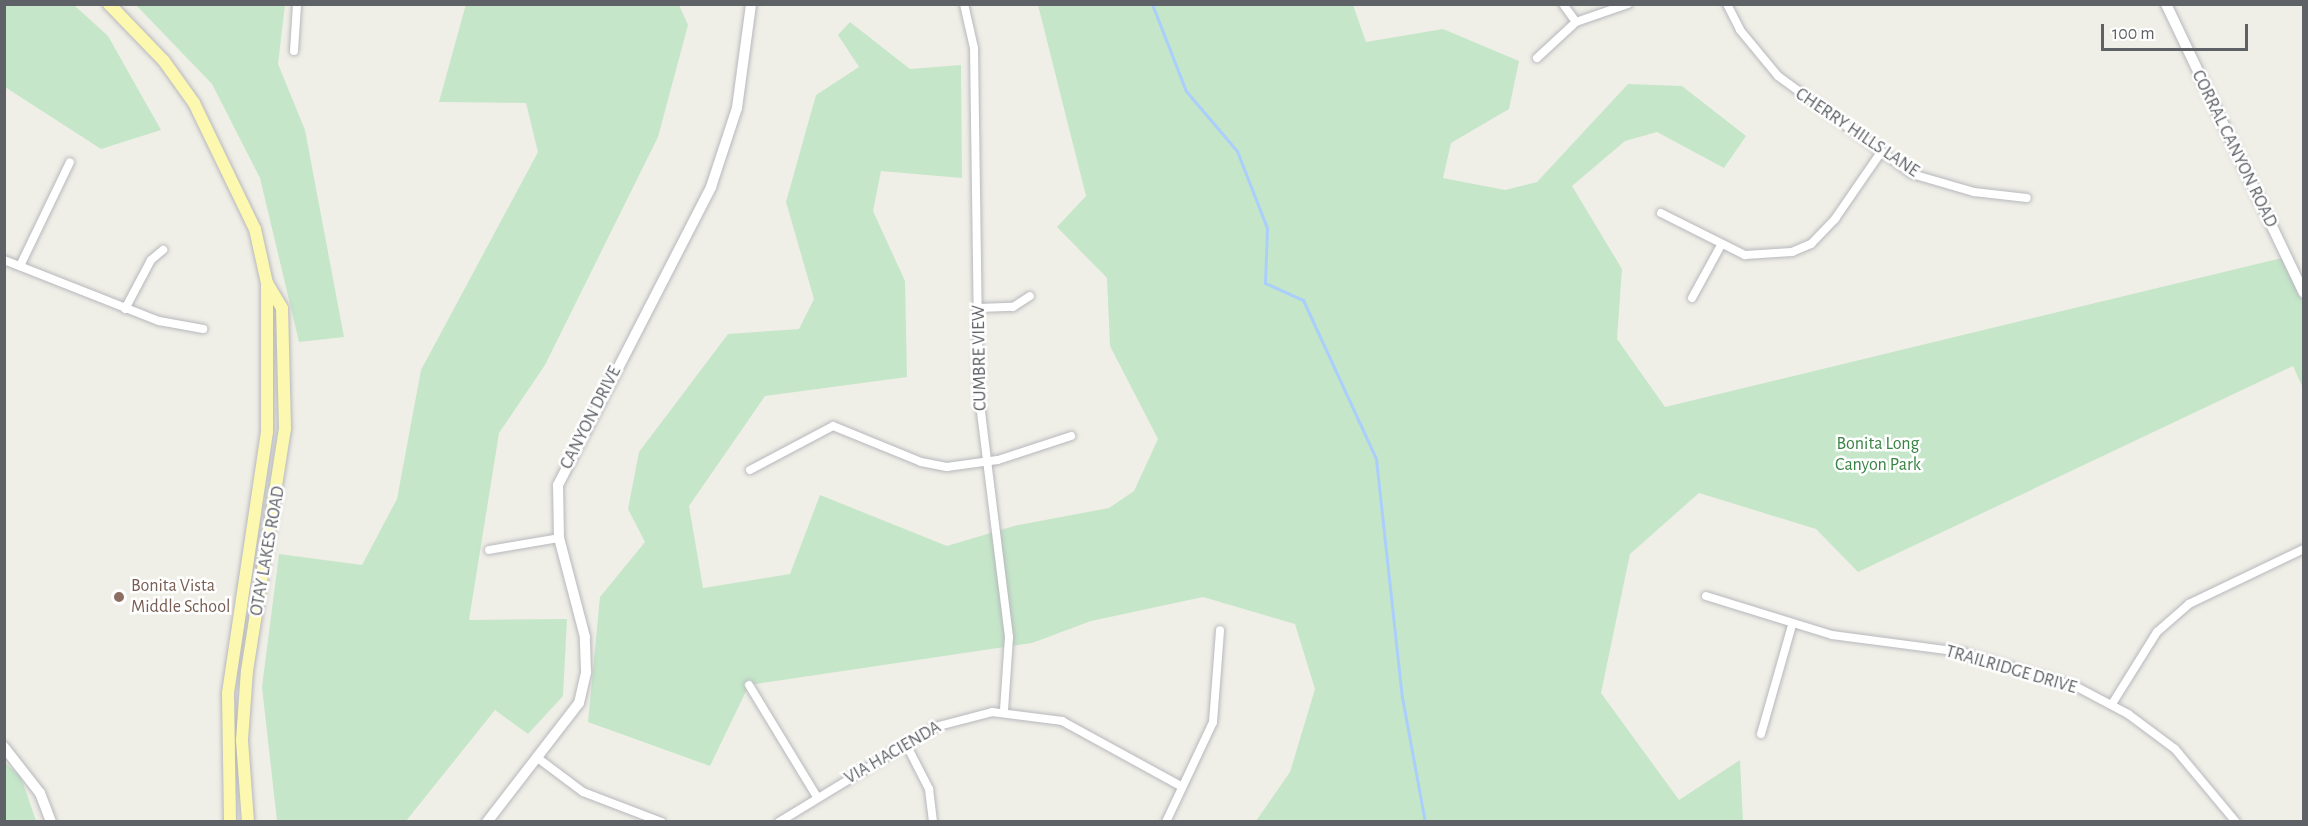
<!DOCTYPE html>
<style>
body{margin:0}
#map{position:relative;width:2308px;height:826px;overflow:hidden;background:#f0efe7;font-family:"Alegreya Sans",sans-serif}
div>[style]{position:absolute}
.green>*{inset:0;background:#c5e6c9}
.stream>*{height:3px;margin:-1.5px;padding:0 1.5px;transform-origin:1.5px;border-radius:1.5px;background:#abcffb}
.roads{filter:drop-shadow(0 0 2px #b7b8bd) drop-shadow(0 0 2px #b7b8bd)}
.minor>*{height:8px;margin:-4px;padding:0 4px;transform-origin:4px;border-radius:4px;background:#fff}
.tertiary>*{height:10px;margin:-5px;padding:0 5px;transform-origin:5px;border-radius:5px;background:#fff}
.secondary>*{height:10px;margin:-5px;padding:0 5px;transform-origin:5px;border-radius:5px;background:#fff}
.primary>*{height:12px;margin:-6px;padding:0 6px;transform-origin:6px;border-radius:6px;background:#fcf8b0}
.dots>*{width:16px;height:16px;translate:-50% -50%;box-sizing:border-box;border:3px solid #fff;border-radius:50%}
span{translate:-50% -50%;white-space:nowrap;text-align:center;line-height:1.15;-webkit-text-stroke:5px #fff;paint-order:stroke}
.street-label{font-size:18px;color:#5e6166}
.park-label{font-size:18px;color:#398344}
.education-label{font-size:18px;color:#785e54}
.left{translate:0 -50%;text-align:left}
.frame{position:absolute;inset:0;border:6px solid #5e6166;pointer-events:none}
.scale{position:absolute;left:2101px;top:24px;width:147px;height:27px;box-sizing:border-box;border:3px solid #5e6166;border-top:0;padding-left:8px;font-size:18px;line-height:21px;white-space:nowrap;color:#5e6166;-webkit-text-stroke:4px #fff;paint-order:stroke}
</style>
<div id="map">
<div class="green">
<i style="clip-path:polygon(466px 4px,679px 5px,688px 25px,658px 137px,545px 365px,499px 433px,469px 620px,567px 619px,563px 696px,528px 734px,495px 710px,406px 821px,277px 821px,262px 687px,279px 554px,362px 565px,397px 499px,421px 370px,538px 152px,526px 103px,439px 102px)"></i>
<i style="clip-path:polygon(4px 5px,74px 5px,108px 36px,161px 130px,101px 149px,5px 87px)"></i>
<i style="clip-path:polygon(136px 5px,285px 5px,278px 64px,305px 130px,344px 337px,299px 342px,260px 178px,212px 84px)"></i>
<i style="clip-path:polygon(1038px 5px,1353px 5px,1366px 42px,1443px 29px,1519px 61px,1509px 109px,1451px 143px,1443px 178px,1505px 190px,1537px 182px,1628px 84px,1682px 86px,1746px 136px,1724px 168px,1657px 132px,1625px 141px,1572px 186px,1622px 269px,1617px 339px,1665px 407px,2286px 257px,2303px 293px,2303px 388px,2293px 366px,1858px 572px,1816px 529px,1699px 493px,1630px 554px,1601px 693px,1679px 800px,1740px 760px,1743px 821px,1256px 821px,1290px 772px,1315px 689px,1295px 624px,1203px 597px,1091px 621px,1032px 643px,749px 685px,710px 766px,588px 722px,600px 597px,645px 542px,628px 509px,639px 452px,728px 334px,799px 329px,814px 299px,786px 202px,816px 95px,859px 67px,838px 35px,850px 22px,910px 69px,961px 65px,962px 178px,881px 171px,873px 211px,905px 281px,907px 377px,765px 396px,689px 506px,703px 588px,790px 574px,820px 495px,947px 546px,1014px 526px,1109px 508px,1134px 491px,1158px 439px,1110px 346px,1107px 278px,1057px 227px,1086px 196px)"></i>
<i style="clip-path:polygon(4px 762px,21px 777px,36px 821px,5px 821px)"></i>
</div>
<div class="stream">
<i style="left:1152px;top:4px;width:93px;rotate:68.7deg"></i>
<i style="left:1186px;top:91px;width:79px;rotate:49.6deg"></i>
<i style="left:1237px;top:151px;width:83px;rotate:68.7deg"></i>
<i style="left:1267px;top:228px;width:55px;rotate:92.1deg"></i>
<i style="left:1265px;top:283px;width:42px;rotate:24.1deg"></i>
<i style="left:1303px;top:300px;width:175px;rotate:65.3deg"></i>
<i style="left:1376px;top:459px;width:239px;rotate:83.8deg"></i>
<i style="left:1402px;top:697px;width:127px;rotate:79.6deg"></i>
</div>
<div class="roads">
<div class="minor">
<i style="left:964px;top:4px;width:45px;rotate:77.2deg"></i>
<i style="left:974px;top:48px;width:348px;rotate:89.2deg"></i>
<i style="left:979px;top:396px;width:243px;rotate:82.9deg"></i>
<i style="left:1009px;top:637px;width:74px;rotate:93.9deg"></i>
<i style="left:1563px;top:4px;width:22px;rotate:54deg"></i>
<i style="left:1727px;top:4px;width:29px;rotate:63deg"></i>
<i style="left:1740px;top:30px;width:60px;rotate:50.4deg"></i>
<i style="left:1778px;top:76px;width:166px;rotate:36.2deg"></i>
<i style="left:1912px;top:174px;width:65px;rotate:16.2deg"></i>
<i style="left:1974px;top:192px;width:53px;rotate:6.5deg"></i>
<i style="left:294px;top:51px;width:47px;rotate:-86.3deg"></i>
<i style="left:1537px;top:58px;width:53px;rotate:-42.7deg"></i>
<i style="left:1576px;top:22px;width:55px;rotate:-19.1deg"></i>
<i style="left:1661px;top:213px;width:94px;rotate:26.6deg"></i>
<i style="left:1745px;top:255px;width:47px;rotate:-3.7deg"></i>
<i style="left:1792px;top:252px;width:21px;rotate:-23deg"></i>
<i style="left:1811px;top:244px;width:35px;rotate:-46deg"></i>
<i style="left:1835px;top:219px;width:81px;rotate:-55.5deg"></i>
<i style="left:4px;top:260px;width:167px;rotate:21.5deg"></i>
<i style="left:159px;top:321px;width:45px;rotate:10.3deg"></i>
<i style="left:20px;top:266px;width:115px;rotate:-64.3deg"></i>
<i style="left:1692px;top:298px;width:58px;rotate:-61.2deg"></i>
<i style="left:978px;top:308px;width:35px;rotate:-2deg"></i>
<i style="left:1013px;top:307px;width:20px;rotate:-33deg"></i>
<i style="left:125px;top:309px;width:55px;rotate:-62deg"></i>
<i style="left:151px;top:260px;width:16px;rotate:-40deg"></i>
<i style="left:750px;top:470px;width:94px;rotate:-27.9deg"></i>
<i style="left:833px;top:426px;width:95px;rotate:22.2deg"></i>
<i style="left:921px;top:462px;width:26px;rotate:11deg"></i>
<i style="left:947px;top:467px;width:51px;rotate:-7.8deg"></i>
<i style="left:998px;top:460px;width:77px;rotate:-18.2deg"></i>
<i style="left:489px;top:550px;width:71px;rotate:-9.7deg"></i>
<i style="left:1706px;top:596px;width:132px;rotate:17.2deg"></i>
<i style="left:1832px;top:635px;width:131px;rotate:7.5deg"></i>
<i style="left:1962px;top:652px;width:120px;rotate:16.9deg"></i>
<i style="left:2077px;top:687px;width:58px;rotate:27.9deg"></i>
<i style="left:2128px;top:714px;width:59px;rotate:36.7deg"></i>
<i style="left:2175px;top:749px;width:95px;rotate:50.1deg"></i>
<i style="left:749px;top:685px;width:131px;rotate:58.7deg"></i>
<i style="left:2112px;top:704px;width:85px;rotate:-58deg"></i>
<i style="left:2157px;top:632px;width:43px;rotate:-41.2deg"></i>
<i style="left:2189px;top:604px;width:127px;rotate:-25.6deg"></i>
<i style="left:1761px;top:734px;width:113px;rotate:-74.1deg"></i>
<i style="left:906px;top:744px;width:51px;rotate:62.9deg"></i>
<i style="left:929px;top:789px;width:33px;rotate:83deg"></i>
<i style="left:539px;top:759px;width:55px;rotate:36.9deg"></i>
<i style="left:583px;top:792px;width:84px;rotate:21deg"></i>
<i style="left:779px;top:822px;width:183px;rotate:-31.3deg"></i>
<i style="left:935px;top:727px;width:59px;rotate:-14.7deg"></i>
<i style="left:992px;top:712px;width:71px;rotate:7.3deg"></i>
<i style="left:1062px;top:721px;width:133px;rotate:28.7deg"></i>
<i style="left:1166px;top:822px;width:110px;rotate:-64.8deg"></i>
<i style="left:1213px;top:722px;width:92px;rotate:-85.6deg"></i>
</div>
<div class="tertiary">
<i style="left:4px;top:747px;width:58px;rotate:52deg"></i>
<i style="left:40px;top:793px;width:31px;rotate:69deg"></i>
<i style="left:487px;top:822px;width:150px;rotate:-52.3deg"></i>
<i style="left:579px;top:703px;width:32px;rotate:-77deg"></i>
<i style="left:586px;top:672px;width:35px;rotate:-92deg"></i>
<i style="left:585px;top:637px;width:102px;rotate:-104.7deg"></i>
<i style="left:559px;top:538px;width:53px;rotate:-91.1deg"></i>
<i style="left:558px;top:485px;width:335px;rotate:-62.8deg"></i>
<i style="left:711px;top:187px;width:83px;rotate:-71.8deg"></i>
<i style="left:737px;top:108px;width:105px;rotate:-82.3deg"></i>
</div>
<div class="secondary">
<i style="left:2166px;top:4px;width:320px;rotate:64.5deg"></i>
</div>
<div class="primary">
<i style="left:109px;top:4px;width:79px;rotate:46deg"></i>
<i style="left:164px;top:61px;width:52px;rotate:54.5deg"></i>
<i style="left:194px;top:103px;width:140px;rotate:64.2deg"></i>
<i style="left:255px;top:229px;width:55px;rotate:77.5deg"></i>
<i style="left:267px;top:283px;width:149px;rotate:90deg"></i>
<i style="left:267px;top:432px;width:264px;rotate:98.5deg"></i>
<i style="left:228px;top:693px;width:129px;rotate:89.1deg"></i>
<i style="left:248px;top:822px;width:82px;rotate:-94.2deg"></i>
<i style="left:242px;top:740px;width:69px;rotate:-85.9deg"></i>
<i style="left:247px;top:671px;width:245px;rotate:-81.1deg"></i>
<i style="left:285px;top:429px;width:121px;rotate:-91.4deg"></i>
<i style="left:282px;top:308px;width:29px;rotate:-121deg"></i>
</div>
</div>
<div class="dots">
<i style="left:119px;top:597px;background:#8d6e63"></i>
</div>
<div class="street-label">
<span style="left:1857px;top:133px;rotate:34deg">CHERRY HILLS LANE</span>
<span style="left:2234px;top:149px;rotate:64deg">CORRAL CANYON ROAD</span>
<span style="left:980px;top:358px;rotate:-91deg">CUMBRE VIEW</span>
<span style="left:591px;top:418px;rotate:-63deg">CANYON DRIVE</span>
<span style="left:268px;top:551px;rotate:-80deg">OTAY LAKES ROAD</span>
<span style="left:2011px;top:670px;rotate:16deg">TRAILRIDGE DRIVE</span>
<span style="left:893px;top:753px;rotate:-30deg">VIA HACIENDA</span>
</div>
<div class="park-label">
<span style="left:1878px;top:455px">Bonita Long<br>Canyon Park</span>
</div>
<div class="education-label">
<span class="left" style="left:131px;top:597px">Bonita Vista<br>Middle School</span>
</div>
<div class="frame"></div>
<div class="scale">100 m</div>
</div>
